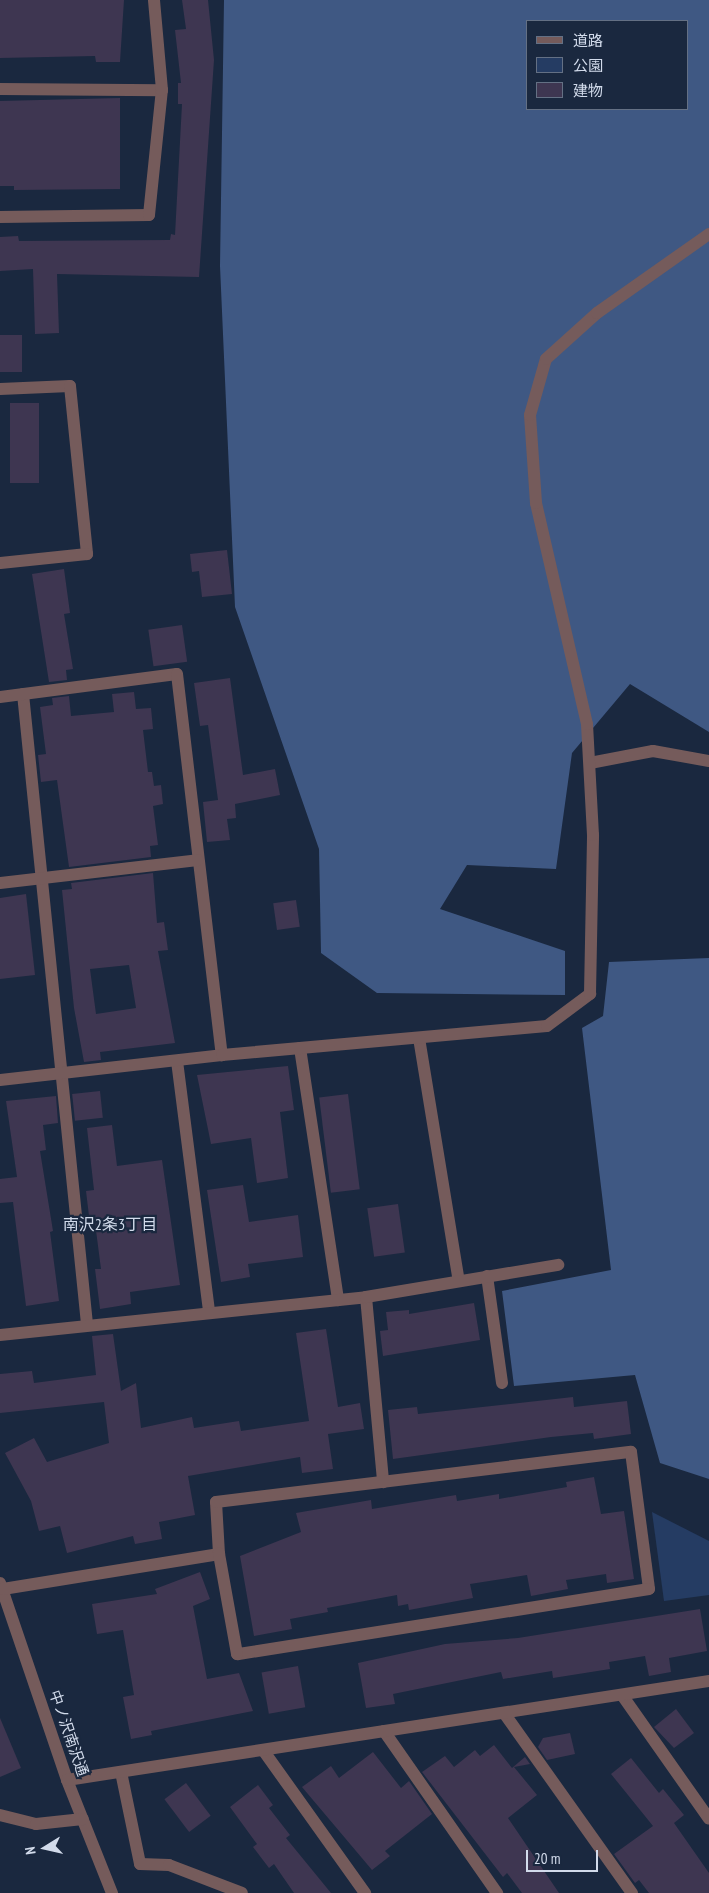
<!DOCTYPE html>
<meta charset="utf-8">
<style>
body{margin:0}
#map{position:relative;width:709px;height:1893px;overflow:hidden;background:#1a283f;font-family:"PT Sans Narrow","Noto Sans JP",sans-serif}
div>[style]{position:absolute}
.green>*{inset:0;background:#253c63}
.forest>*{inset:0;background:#3f5883}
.building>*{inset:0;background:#3e3651;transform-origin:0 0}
.minor>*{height:12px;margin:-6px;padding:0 6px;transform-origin:6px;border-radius:6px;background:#755b5b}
span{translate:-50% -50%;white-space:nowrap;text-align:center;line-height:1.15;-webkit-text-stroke:4.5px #1a283f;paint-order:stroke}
.street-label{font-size:15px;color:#d2dbeb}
.neighbourhood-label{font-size:16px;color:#d2dbeb}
.legend{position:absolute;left:526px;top:20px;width:162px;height:90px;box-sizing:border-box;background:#1a283f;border:1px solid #647084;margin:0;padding:6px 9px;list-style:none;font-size:15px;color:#d2dbeb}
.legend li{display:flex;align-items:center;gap:10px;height:25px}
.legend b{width:25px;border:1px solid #647084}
.north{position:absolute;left:20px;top:1823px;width:50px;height:50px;-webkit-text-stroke:4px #1a283f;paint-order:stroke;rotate:260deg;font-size:14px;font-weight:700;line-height:20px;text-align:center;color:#d2dbeb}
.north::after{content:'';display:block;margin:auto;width:18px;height:22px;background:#d2dbeb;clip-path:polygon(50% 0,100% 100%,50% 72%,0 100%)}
.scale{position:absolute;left:526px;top:1850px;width:72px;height:22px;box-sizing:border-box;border:2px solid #d2dbeb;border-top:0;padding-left:6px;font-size:15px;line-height:18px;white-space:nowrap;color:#d2dbeb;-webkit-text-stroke:4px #1a283f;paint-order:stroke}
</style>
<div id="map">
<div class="green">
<i style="clip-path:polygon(652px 1512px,709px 1541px,709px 1595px,664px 1601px)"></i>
</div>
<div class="forest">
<i style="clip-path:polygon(evenodd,224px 0,709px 0,709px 732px,630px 684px,572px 753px,556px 869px,467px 865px,440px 909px,565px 951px,565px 995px,377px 993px,321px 953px,319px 849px,235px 607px,220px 266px,224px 0,528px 21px,688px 21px,688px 109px,528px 109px,528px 21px)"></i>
<i style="clip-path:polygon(709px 958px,709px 1479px,660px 1463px,635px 1375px,514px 1386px,502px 1291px,611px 1270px,582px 1028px,603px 1016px,609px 962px)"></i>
</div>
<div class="building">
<i style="clip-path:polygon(0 0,124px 0,120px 62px,96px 62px,95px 56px,0 58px)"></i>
<i style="clip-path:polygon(182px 0,208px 0,214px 60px,199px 277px,57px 274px,59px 333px,35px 334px,33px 269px,0 271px,0 237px,18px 236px,19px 241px,170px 240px,171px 234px,175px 235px,182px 104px,178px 104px,178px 83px,181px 83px,175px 30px,186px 29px)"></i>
<i style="clip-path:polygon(120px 98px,120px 189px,14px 190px,14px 186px,0 186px,0 101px)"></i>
<i style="left:0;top:335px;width:22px;height:37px"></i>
<i style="left:39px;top:403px;width:80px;height:29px;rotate:90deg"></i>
<i style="clip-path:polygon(227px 550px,232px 594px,202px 597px,199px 571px,192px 572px,190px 554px)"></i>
<i style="clip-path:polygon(64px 569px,70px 613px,64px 614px,73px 669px,66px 670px,67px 680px,49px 682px,32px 574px)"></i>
<i style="left:182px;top:625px;width:37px;height:34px;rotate:82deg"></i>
<i style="clip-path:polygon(230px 678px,243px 775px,275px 769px,280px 795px,235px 804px,236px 818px,227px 819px,230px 840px,207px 842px,203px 802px,218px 800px,208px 725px,200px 726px,194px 683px)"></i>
<i style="clip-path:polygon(134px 692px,136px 709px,151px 708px,153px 729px,143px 730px,148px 772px,152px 772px,154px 786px,161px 785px,163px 804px,153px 806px,158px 845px,150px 846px,151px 857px,69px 867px,57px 780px,41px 782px,38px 755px,46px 754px,40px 707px,53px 705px,52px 698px,69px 696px,71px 716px,114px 712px,112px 694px)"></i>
<i style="clip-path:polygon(evenodd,153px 873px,157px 923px,164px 922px,168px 950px,158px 951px,175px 1043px,100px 1052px,101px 1060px,84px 1062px,74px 1008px,62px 890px,72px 889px,71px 883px,153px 873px,129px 965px,136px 1008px,96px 1014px,90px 969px,129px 965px)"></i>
<i style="clip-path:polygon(26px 894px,35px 975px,0 979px,0 898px)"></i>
<i style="left:296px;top:900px;width:27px;height:23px;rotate:82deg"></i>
<i style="clip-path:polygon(288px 1066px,294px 1110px,280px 1112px,288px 1178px,257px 1183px,251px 1138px,211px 1144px,197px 1075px)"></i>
<i style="left:100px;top:1091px;width:27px;height:28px;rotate:84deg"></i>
<i style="left:348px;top:1094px;width:96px;height:29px;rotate:83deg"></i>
<i style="clip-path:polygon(56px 1096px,58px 1123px,43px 1125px,46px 1150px,40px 1151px,53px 1231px,50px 1232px,59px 1301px,26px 1306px,13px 1202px,0 1203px,0 1179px,17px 1177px,6px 1101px)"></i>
<i style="clip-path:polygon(112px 1125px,117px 1166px,162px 1160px,180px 1285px,130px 1292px,131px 1304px,100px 1309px,95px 1269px,101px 1269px,94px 1215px,89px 1216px,86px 1191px,94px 1190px,87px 1128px)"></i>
<i style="clip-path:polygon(243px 1185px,249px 1222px,298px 1215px,303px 1257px,248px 1264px,250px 1277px,221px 1282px,207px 1190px)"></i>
<i style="left:398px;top:1204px;width:49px;height:31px;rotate:82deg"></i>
<i style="clip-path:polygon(474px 1303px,480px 1340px,383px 1356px,380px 1331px,388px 1330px,386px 1312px,409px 1310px,409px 1314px)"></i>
<i style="clip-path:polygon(326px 1329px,338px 1407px,360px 1403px,364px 1429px,328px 1434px,333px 1469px,302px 1473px,300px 1457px,188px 1476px,195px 1515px,159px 1522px,162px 1539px,135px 1544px,133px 1536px,67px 1553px,60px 1526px,39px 1531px,31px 1501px,5px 1453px,34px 1438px,47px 1462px,109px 1443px,104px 1402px,0 1413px,0 1374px,32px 1371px,34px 1383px,96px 1375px,92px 1336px,113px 1334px,121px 1391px,136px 1383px,141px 1428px,192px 1417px,194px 1428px,239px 1421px,241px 1431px,309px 1421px,296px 1333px)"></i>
<i style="clip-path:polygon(573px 1397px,574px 1407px,627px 1401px,631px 1434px,594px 1439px,593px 1433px,551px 1437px,393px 1459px,388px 1410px,417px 1407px,418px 1414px)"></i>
<i style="clip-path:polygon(594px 1477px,601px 1514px,624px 1511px,634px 1579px,607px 1583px,606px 1574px,566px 1580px,568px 1589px,531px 1596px,527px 1575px,470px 1584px,473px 1598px,409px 1610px,408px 1604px,398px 1606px,397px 1595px,327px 1608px,328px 1612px,290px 1619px,292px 1629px,254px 1636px,240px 1556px,301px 1532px,296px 1513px,371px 1500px,372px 1509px,456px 1495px,457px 1501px,499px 1494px,499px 1499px,567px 1487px,566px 1482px)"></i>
<i style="clip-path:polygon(200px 1572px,210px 1599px,193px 1606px,207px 1679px,239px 1673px,253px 1711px,151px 1731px,152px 1735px,131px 1739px,123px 1697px,134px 1695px,123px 1630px,97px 1634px,92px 1604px,157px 1594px,155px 1589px)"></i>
<i style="clip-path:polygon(700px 1609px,707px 1651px,669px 1658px,671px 1672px,649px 1676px,645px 1656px,609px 1662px,610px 1669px,553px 1678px,552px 1671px,503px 1679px,501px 1672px,393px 1694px,395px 1704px,366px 1708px,358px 1663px,445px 1644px,518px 1638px)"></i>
<i style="left:298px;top:1666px;width:42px;height:37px;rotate:80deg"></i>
<i style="clip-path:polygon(676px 1709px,694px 1733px,674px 1748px,654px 1727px)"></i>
<i style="clip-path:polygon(0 1718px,21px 1768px,0 1777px)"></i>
<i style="clip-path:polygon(570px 1733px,575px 1754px,547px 1760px,538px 1747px,543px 1738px)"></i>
<i style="clip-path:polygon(494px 1745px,512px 1768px,525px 1757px,530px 1764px,514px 1767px,537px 1795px,508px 1818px,559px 1893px,522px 1893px,507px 1873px,503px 1877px,422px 1772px,445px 1756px,454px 1767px,475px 1750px,480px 1756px)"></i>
<i style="clip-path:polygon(373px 1752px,401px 1788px,409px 1781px,432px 1814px,385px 1851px,390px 1856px,372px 1870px,302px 1787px,331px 1766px,339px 1778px)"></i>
<i style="clip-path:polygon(631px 1758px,659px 1793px,663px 1789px,684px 1815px,674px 1823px,709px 1873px,709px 1893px,649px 1893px,639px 1880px,635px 1883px,614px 1854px,653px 1826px,611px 1774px)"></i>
<i style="left:186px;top:1783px;width:41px;height:27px;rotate:53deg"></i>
<i style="clip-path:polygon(258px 1785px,273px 1805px,269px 1808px,290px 1835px,286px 1838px,331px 1893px,294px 1893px,274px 1864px,269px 1868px,253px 1847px,257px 1844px,230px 1807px)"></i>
</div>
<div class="minor">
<i style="left:0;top:89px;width:162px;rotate:0.4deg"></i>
<i style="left:0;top:217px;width:149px;rotate:-0.8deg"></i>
<i style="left:149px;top:215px;width:126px;rotate:-84.1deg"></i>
<i style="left:162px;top:90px;width:90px;rotate:-95.1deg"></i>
<i style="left:0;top:389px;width:70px;rotate:-2.5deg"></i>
<i style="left:70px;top:386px;width:169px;rotate:84.2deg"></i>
<i style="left:87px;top:554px;width:87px;rotate:174.1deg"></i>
<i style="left:23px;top:694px;width:633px;rotate:84.2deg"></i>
<i style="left:0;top:697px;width:178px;rotate:-7.4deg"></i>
<i style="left:177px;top:674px;width:384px;rotate:83.3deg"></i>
<i style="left:590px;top:763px;width:64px;rotate:-10.8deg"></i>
<i style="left:653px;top:751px;width:57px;rotate:10.1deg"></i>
<i style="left:0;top:883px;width:199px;rotate:-6.6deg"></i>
<i style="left:419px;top:1038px;width:246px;rotate:80.7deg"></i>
<i style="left:300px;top:1048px;width:255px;rotate:81.4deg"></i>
<i style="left:177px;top:1061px;width:253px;rotate:82.7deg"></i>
<i style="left:0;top:1080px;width:223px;rotate:-6.4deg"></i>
<i style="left:222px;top:1055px;width:326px;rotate:-5.1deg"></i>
<i style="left:547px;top:1026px;width:54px;rotate:-36.7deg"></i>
<i style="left:590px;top:994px;width:159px;rotate:-88.9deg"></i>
<i style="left:593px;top:835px;width:111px;rotate:-93.1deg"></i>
<i style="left:587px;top:724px;width:227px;rotate:-103deg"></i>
<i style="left:536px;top:503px;width:88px;rotate:-93.9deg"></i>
<i style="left:530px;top:415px;width:58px;rotate:-74.1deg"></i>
<i style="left:546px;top:359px;width:69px;rotate:-42deg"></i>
<i style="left:597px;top:313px;width:137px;rotate:-35.2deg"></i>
<i style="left:487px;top:1276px;width:108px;rotate:82deg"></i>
<i style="left:366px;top:1297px;width:186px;rotate:84.7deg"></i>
<i style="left:0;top:1335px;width:368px;rotate:-5.9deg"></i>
<i style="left:366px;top:1297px;width:195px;rotate:-9.5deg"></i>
<i style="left:0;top:1583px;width:208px;rotate:71.2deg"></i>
<i style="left:67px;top:1780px;width:122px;rotate:68.3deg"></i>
<i style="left:3px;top:1589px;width:219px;rotate:-9.2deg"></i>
<i style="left:219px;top:1554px;width:52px;rotate:-93.3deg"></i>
<i style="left:216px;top:1502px;width:418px;rotate:-6.9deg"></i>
<i style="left:631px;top:1452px;width:138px;rotate:82.5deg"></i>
<i style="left:649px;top:1589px;width:417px;rotate:171deg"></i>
<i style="left:237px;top:1654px;width:102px;rotate:-100.2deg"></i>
<i style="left:622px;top:1695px;width:151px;rotate:54.9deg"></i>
<i style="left:504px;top:1713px;width:221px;rotate:54.6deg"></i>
<i style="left:384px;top:1731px;width:198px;rotate:55.1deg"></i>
<i style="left:263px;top:1750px;width:176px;rotate:54.5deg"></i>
<i style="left:121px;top:1772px;width:94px;rotate:78.3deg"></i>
<i style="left:140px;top:1864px;width:29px;rotate:2deg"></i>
<i style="left:169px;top:1865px;width:78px;rotate:21deg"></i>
<i style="left:67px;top:1780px;width:650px;rotate:-8.77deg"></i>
<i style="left:0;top:1815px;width:37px;rotate:14deg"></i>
<i style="left:36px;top:1824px;width:47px;rotate:-6.1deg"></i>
</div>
<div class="street-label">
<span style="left:69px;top:1733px;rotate:71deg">中ノ沢南沢通</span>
</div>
<div class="neighbourhood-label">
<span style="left:110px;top:1224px">南沢2条3丁目</span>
</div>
<ul class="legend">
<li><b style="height:6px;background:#755b5b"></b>道路</li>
<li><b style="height:14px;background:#253c63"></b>公園</li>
<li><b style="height:14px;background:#3e3651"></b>建物</li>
</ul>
<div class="north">N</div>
<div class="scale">20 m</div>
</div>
